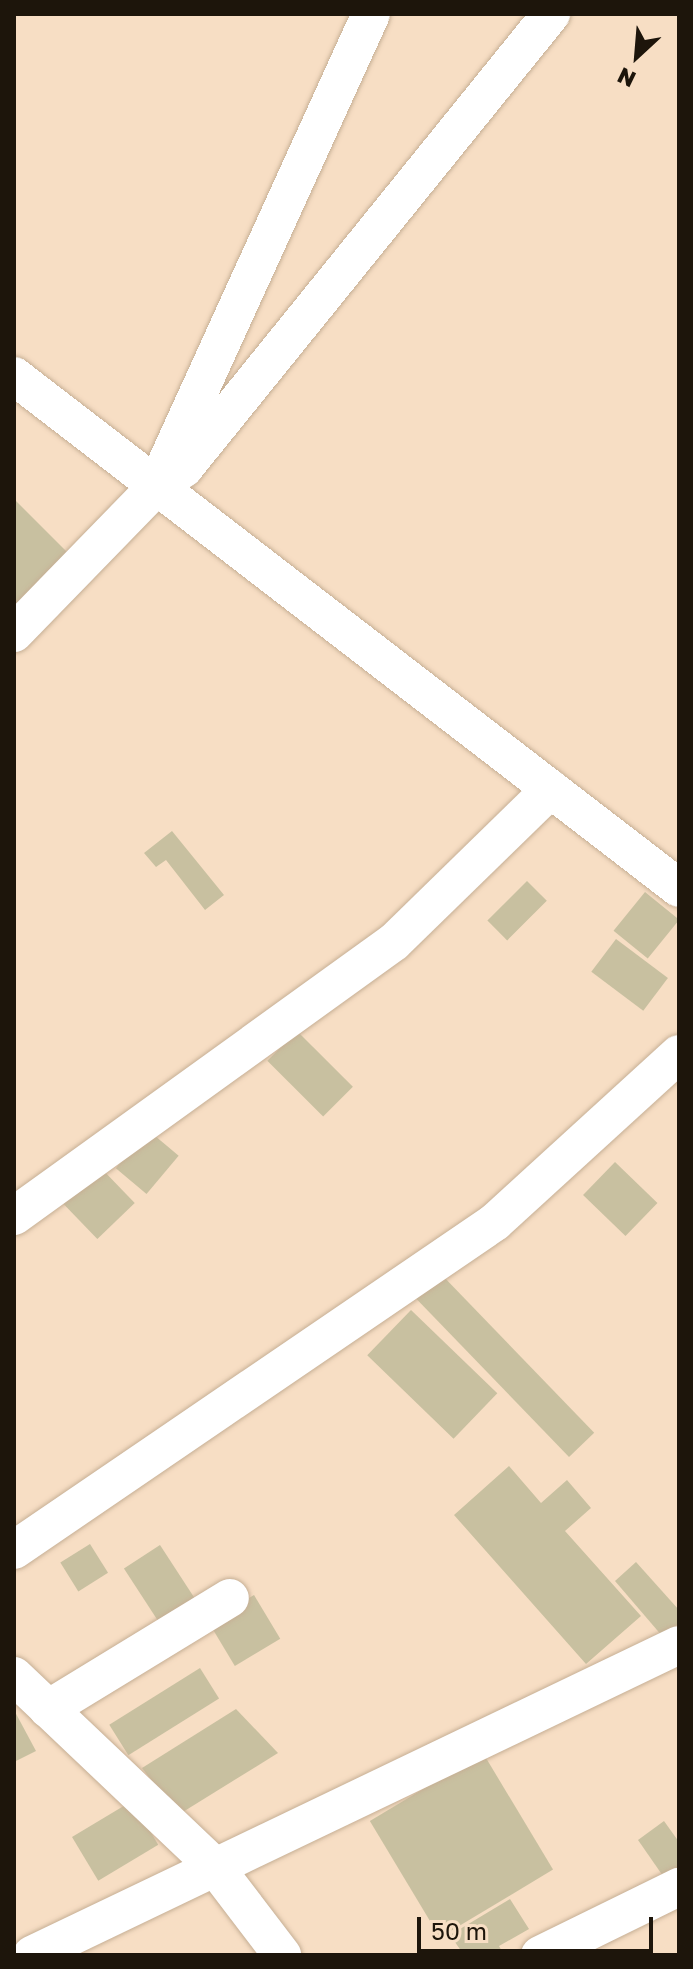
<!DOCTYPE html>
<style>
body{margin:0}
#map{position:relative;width:693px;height:1969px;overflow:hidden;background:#f7dec4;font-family:"Golos Text",sans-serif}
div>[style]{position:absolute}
.building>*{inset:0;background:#c8c0a0;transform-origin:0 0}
.roads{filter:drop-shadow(0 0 2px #c6af95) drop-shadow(0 0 2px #c6af95)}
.street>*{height:38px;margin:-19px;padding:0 19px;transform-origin:19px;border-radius:19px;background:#fff}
span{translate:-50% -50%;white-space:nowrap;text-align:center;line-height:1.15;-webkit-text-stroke:7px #f7dec4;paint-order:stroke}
.frame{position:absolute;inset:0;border:16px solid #1d150b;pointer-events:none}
.north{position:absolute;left:597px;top:16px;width:80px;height:80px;-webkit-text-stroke:6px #f7dec4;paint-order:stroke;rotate:206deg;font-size:22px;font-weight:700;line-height:32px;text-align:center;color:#1d150b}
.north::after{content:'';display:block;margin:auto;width:28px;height:36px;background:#1d150b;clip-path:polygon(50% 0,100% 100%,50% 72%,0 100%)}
.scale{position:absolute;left:417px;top:1917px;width:236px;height:36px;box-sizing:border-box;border:4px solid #1d150b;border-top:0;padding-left:10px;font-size:24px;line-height:28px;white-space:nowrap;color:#1d150b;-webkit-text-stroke:6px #f7dec4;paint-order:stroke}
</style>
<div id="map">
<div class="building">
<i style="clip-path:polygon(14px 499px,69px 554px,14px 609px)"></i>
<i style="clip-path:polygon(172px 831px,224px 895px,205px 910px,166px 860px,156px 867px,144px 853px)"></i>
<i style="left:527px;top:881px;width:28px;height:56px;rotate:45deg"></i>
<i style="left:645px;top:892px;width:44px;height:50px;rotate:39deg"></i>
<i style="left:616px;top:939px;width:65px;height:41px;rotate:37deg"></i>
<i style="left:297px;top:1031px;width:79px;height:42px;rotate:45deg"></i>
<i style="left:148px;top:1130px;width:40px;height:50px;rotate:40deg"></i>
<i style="left:615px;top:1162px;width:59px;height:46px;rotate:44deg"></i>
<i style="left:100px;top:1167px;width:50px;height:52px;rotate:46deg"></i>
<i style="left:440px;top:1273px;width:222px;height:35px;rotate:46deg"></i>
<i style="left:411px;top:1310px;width:120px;height:63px;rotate:44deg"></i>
<i style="clip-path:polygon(509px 1466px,541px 1503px,567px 1480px,591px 1508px,565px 1531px,641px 1616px,586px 1664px,454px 1515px)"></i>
<i style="left:90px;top:1544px;width:34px;height:35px;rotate:58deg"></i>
<i style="left:160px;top:1545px;width:69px;height:43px;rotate:57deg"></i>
<i style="clip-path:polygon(636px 1562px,679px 1610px,679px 1623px,663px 1637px,615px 1581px)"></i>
<i style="left:254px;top:1595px;width:51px;height:53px;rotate:59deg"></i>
<i style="left:200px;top:1668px;width:36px;height:107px;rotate:58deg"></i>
<i style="clip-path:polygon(236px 1709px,278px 1753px,178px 1815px,142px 1768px)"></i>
<i style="clip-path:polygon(14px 1710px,36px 1751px,14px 1762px)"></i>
<i style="left:483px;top:1753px;width:136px;height:132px;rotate:59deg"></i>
<i style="left:132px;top:1801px;width:51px;height:70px;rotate:59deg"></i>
<i style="clip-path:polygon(664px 1821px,679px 1842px,679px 1884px,672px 1889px,638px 1840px)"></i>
<i style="clip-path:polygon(510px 1899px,529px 1929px,499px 1946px,504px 1955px,464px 1955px,450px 1935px)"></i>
</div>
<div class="roads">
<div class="street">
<i style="left:14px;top:376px;width:839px;rotate:37.59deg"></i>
<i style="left:162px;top:473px;width:504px;rotate:-65.52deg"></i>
<i style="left:14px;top:633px;width:204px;rotate:-45.8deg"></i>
<i style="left:156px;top:487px;width:34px;rotate:-34deg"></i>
<i style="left:184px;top:468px;width:584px;rotate:-51.05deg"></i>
<i style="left:14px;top:1216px;width:468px;rotate:-35.8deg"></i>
<i style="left:394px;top:942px;width:219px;rotate:-44.3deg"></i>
<i style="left:14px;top:1550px;width:582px;rotate:-34.29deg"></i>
<i style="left:495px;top:1222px;width:249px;rotate:-42.4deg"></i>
<i style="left:14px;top:1676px;width:277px;rotate:43.5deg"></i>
<i style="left:215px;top:1867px;width:111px;rotate:52.7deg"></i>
<i style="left:48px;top:1709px;width:213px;rotate:-31.4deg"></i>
<i style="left:32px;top:1955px;width:717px;rotate:-25.6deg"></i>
<i style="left:540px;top:1955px;width:155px;rotate:-26.1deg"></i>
</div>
</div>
<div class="frame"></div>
<div class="north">N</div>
<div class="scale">50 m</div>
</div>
